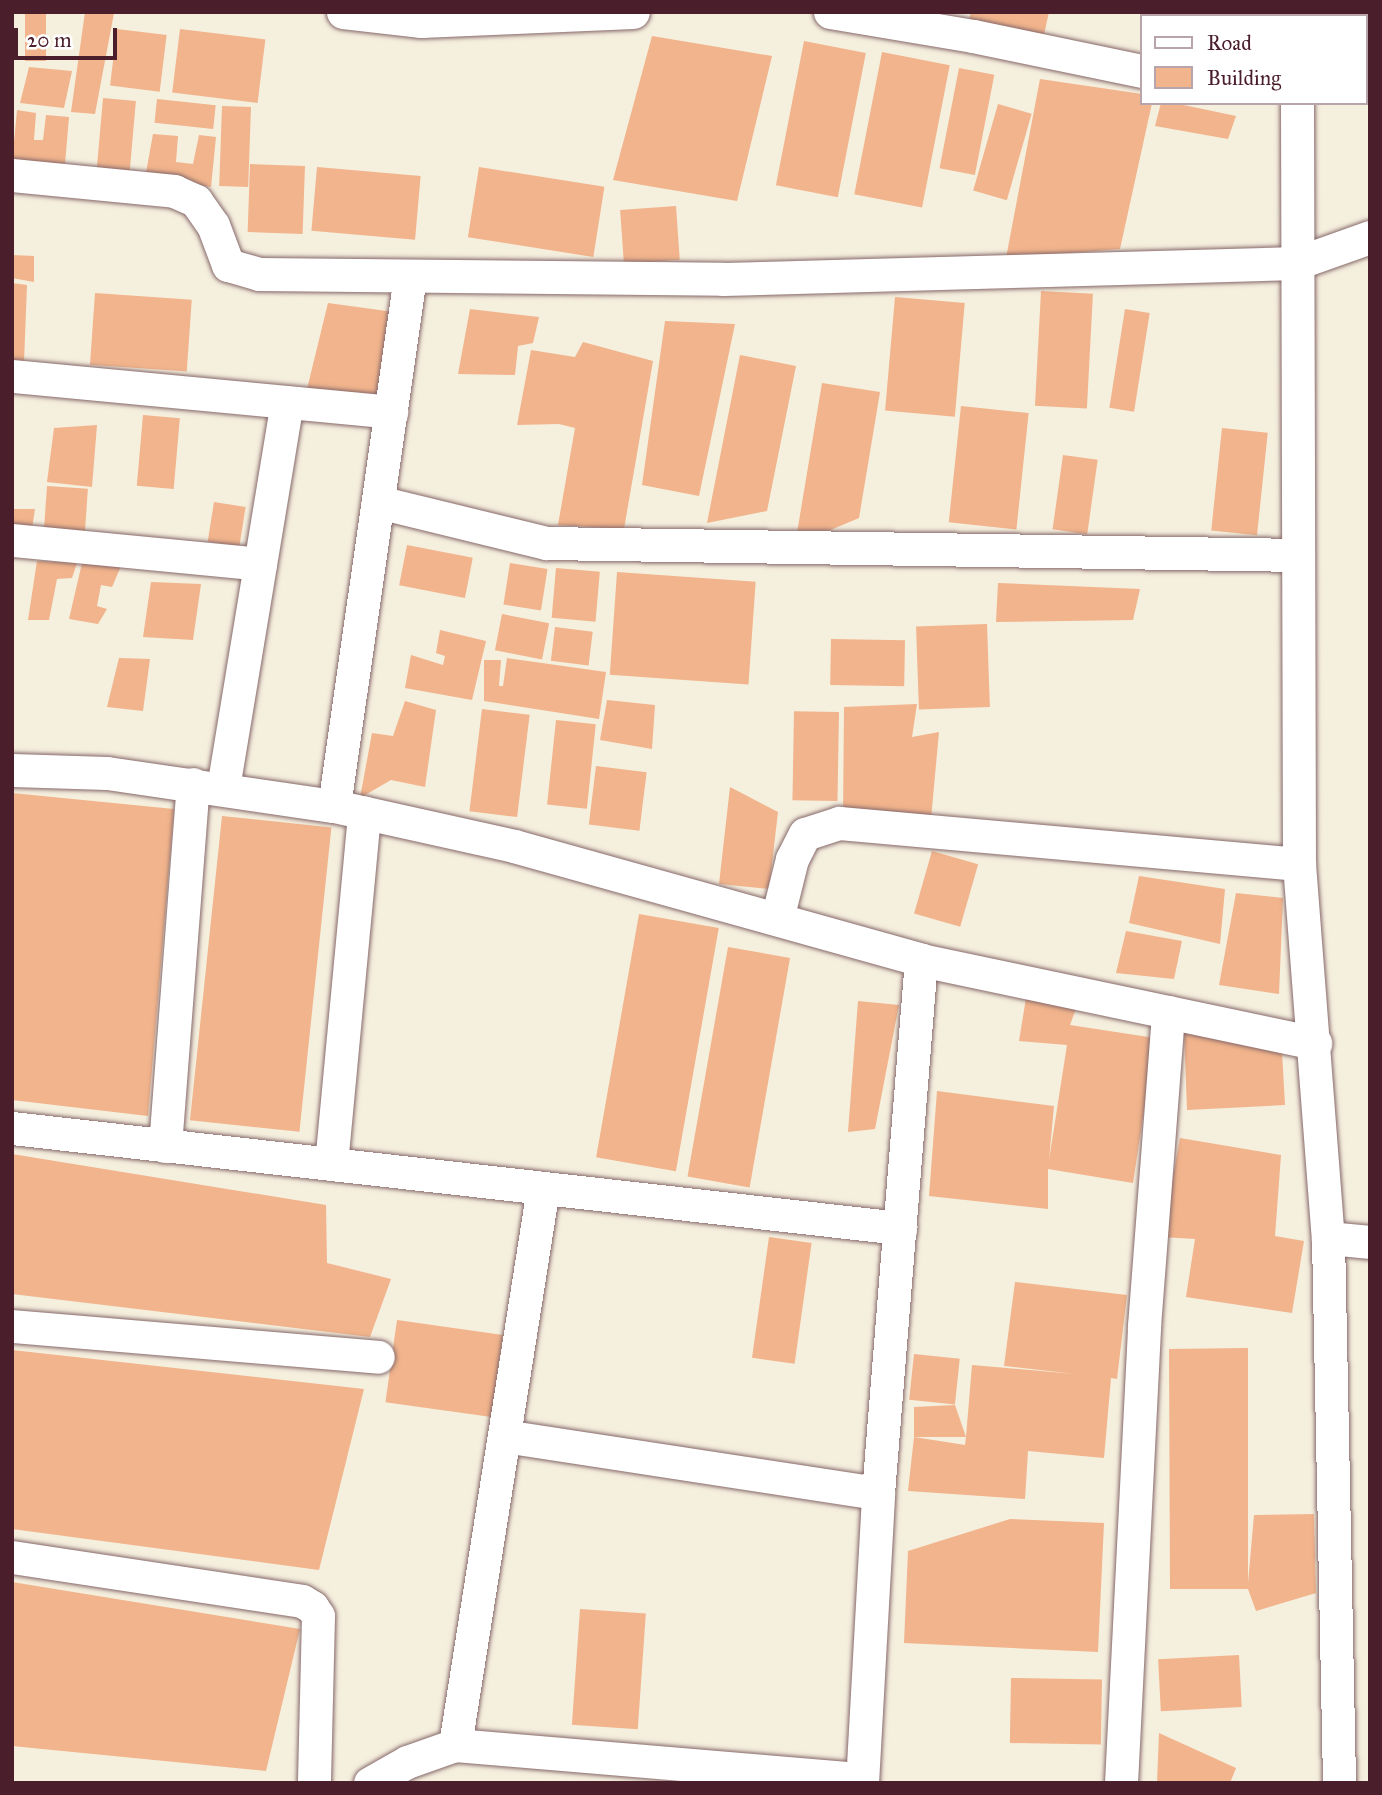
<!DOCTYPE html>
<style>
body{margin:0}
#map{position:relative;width:1382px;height:1795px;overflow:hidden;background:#f5efde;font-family:"IM FELL Great Primer",serif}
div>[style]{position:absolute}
.building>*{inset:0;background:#f1b48c;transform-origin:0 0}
.roads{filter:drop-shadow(0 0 2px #86686a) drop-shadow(0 0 2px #86686a)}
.minor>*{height:33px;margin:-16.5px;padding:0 16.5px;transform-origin:16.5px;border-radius:16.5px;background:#fff}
span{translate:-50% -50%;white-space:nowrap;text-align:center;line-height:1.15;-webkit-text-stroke:6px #fff;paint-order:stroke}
.frame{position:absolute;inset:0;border:14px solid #4a1f2b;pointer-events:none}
.legend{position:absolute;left:1140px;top:14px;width:228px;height:91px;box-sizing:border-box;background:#fff;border:2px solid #b7a5aa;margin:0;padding:9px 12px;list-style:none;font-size:21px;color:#4a1f2b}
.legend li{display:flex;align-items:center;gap:14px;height:35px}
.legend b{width:35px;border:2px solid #b7a5aa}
.scale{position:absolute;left:14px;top:28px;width:103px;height:32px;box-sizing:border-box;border:4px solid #4a1f2b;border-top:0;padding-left:9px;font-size:21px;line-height:24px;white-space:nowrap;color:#4a1f2b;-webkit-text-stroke:5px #fff;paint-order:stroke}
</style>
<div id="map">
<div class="building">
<i style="left:25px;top:12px;width:21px;height:49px"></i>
<i style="clip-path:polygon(85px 12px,114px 13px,95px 114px,71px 112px)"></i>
<i style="clip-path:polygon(971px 12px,1049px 12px,1043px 39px,968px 24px)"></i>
<i style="left:117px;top:29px;width:50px;height:57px;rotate:7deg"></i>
<i style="left:180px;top:29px;width:86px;height:64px;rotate:7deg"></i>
<i style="clip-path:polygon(652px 36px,772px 56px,737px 201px,613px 180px)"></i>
<i style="left:804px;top:41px;width:63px;height:147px;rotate:11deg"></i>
<i style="left:882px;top:52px;width:69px;height:145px;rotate:11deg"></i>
<i style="clip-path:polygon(29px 67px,72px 71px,64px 108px,20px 103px)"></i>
<i style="left:959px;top:68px;width:36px;height:102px;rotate:11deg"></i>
<i style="clip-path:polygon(1040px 79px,1142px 94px,1142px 103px,1152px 103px,1120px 249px,1006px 258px)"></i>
<i style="left:103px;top:98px;width:33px;height:71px;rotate:5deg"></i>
<i style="left:157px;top:99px;width:59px;height:24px;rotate:6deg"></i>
<i style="clip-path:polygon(1161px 103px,1174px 103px,1236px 116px,1228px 139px,1155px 126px)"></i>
<i style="left:998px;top:104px;width:35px;height:90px;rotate:16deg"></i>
<i style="left:222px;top:106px;width:29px;height:80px;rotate:2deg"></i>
<i style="clip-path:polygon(17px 110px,36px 113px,34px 140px,43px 140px,46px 115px,69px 117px,65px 164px,12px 163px)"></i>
<i style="clip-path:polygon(153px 134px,178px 136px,176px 162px,193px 164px,199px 135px,216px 137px,211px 187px,145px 178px)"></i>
<i style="left:250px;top:164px;width:55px;height:68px;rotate:2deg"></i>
<i style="left:317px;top:167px;width:104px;height:64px;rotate:5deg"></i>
<i style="left:479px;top:167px;width:127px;height:71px;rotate:9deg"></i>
<i style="left:676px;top:206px;width:54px;height:56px;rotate:86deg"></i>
<i style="clip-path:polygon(12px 255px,34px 256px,34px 282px,12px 278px)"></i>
<i style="clip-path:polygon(12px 283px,27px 285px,24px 362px,12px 360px)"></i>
<i style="left:1041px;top:291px;width:52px;height:115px;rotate:3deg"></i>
<i style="left:95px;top:293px;width:97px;height:72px;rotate:4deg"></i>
<i style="left:895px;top:297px;width:70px;height:114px;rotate:5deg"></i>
<i style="clip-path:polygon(328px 303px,394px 312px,382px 401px,306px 393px)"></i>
<i style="clip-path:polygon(470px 309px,539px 317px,533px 343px,518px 346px,515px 375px,458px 374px)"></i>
<i style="left:1125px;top:309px;width:25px;height:100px;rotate:9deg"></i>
<i style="clip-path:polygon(665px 321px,735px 324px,699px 496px,642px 485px)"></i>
<i style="clip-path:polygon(583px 342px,653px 361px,624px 529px,558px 525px,575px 428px,559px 424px,517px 425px,531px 350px,575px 357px)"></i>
<i style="clip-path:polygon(740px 355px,796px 366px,767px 511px,707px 523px)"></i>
<i style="clip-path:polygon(822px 383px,880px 392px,859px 518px,795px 545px)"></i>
<i style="left:961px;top:406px;width:68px;height:117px;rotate:6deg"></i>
<i style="left:143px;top:415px;width:37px;height:71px;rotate:5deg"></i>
<i style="clip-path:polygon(97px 425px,92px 487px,47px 482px,54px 428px)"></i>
<i style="left:1222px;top:428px;width:46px;height:103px;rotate:6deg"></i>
<i style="left:1063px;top:455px;width:35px;height:75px;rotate:8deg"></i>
<i style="left:47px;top:486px;width:41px;height:49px;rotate:4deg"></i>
<i style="left:214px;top:502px;width:32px;height:40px;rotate:9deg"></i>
<i style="clip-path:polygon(12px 509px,35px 509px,31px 535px,12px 533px)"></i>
<i style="left:407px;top:545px;width:67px;height:41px;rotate:11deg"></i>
<i style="clip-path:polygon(37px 561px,77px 563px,72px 578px,57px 579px,49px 620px,28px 620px)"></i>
<i style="clip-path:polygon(82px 563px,122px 564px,112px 587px,101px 585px,97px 606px,107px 609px,98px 624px,69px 619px)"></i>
<i style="left:510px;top:563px;width:38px;height:42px;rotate:9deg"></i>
<i style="left:556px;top:568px;width:44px;height:50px;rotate:5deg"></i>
<i style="left:617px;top:572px;width:139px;height:103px;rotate:4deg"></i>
<i style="clip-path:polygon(151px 582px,201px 584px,193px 640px,143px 637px)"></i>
<i style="clip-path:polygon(998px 583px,1140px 589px,1133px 620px,996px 622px)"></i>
<i style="left:502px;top:614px;width:48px;height:37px;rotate:11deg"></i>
<i style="left:987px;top:624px;width:83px;height:71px;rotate:88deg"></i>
<i style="left:555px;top:627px;width:38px;height:34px;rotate:7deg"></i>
<i style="clip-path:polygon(440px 630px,486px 641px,472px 700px,405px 688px,411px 655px,443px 665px,445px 656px,436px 653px)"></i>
<i style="left:831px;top:639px;width:74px;height:46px;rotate:1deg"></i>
<i style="clip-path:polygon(119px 658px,150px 659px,143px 711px,107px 707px)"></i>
<i style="clip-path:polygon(507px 658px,606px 672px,599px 719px,484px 701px,484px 660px,501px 660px,499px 686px,503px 686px)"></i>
<i style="clip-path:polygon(607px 700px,655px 705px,652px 749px,600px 740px)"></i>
<i style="clip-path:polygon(405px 701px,436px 710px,425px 787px,391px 780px,360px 798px,372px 733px,393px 736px)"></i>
<i style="clip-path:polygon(917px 704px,912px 737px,939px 732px,931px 819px,843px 816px,844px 707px)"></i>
<i style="left:482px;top:709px;width:48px;height:103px;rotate:7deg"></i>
<i style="left:839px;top:712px;width:89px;height:45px;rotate:91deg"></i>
<i style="left:556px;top:720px;width:40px;height:85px;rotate:6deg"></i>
<i style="left:596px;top:766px;width:51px;height:59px;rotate:7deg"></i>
<i style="clip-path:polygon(730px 787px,778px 812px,769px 889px,719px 884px)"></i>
<i style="clip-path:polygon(12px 793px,174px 809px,148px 1116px,12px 1100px)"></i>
<i style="left:222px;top:816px;width:110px;height:306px;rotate:6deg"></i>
<i style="left:932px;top:851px;width:48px;height:65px;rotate:16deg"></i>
<i style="clip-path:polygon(1139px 876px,1225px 889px,1220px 944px,1129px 923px)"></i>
<i style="clip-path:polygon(1236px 893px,1283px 898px,1279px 994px,1219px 985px)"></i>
<i style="left:639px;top:914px;width:81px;height:247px;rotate:10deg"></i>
<i style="clip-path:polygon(1126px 931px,1182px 941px,1174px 979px,1116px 973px)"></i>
<i style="left:728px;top:947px;width:63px;height:233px;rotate:10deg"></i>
<i style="clip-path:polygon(1026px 998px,1077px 1006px,1070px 1025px,1155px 1038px,1133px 1183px,1048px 1169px,1048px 1209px,929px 1196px,937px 1091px,1054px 1106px,1049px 1160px,1067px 1045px,1019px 1041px)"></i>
<i style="clip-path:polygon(858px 1001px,899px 1005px,875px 1129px,848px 1132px)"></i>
<i style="clip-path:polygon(1184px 1030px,1282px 1052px,1285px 1105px,1187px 1110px)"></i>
<i style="clip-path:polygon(1180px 1138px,1281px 1155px,1275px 1236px,1304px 1241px,1292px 1313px,1186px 1297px,1195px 1239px,1162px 1237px)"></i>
<i style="clip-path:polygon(12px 1154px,326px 1205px,327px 1263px,391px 1279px,370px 1337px,12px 1294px)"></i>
<i style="left:769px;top:1237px;width:43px;height:122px;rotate:8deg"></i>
<i style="clip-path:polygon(1015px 1282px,1127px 1295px,1117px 1379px,1111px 1378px,1104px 1458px,1028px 1451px,1025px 1499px,908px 1491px,914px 1437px,965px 1445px,966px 1437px,914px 1437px,914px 1407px,955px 1405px,966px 1437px,972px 1365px,1075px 1374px,1004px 1366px)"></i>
<i style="left:397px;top:1320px;width:107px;height:83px;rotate:8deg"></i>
<i style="clip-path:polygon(1248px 1348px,1248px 1583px,1254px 1515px,1314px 1514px,1316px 1593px,1256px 1611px,1248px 1589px,1170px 1589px,1169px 1349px)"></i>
<i style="clip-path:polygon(12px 1350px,364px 1389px,319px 1570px,12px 1529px)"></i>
<i style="left:914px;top:1354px;width:46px;height:46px;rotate:6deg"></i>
<i style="clip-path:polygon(1010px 1519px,1104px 1523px,1098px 1652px,904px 1643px,908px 1551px)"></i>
<i style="clip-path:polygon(12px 1582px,300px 1629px,266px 1771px,12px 1746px)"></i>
<i style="left:580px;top:1609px;width:66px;height:116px;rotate:4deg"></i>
<i style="left:1239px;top:1655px;width:52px;height:81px;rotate:87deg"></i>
<i style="left:1011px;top:1678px;width:91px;height:65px;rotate:1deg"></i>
<i style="clip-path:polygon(1159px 1733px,1236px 1768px,1230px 1783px,1157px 1783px)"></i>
</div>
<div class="roads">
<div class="minor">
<i style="left:343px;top:12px;width:79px;rotate:6.6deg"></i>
<i style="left:421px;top:21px;width:212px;rotate:-2.4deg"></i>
<i style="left:830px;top:12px;width:145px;rotate:9.5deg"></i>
<i style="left:973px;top:36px;width:173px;rotate:11.7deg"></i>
<i style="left:1296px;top:12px;width:4px;rotate:90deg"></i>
<i style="left:1297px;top:103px;width:761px;rotate:89.85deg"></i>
<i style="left:1299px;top:864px;width:375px;rotate:85.6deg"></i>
<i style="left:1328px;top:1238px;width:545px;rotate:88.84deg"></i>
<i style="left:12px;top:175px;width:163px;rotate:5.6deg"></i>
<i style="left:174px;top:191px;width:24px;rotate:24deg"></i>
<i style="left:196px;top:201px;width:29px;rotate:55deg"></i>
<i style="left:213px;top:225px;width:43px;rotate:69.4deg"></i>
<i style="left:228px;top:265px;width:32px;rotate:16deg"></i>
<i style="left:259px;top:274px;width:464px;rotate:0.6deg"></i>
<i style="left:723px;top:279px;width:574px;rotate:-1.6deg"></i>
<i style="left:1297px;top:263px;width:77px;rotate:-19.6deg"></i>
<i style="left:12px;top:376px;width:381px;rotate:5.4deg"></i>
<i style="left:378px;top:502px;width:173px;rotate:13.7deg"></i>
<i style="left:546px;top:543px;width:752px;rotate:0.91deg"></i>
<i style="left:12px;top:540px;width:249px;rotate:5.5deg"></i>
<i style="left:12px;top:770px;width:95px;rotate:1.8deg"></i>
<i style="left:107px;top:773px;width:229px;rotate:8.3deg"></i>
<i style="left:334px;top:806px;width:184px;rotate:12.5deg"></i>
<i style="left:514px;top:846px;width:423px;rotate:15.6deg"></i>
<i style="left:921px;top:960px;width:403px;rotate:11.9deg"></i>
<i style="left:223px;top:788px;width:391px;rotate:-80.6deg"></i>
<i style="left:334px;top:806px;width:535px;rotate:-81.84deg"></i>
<i style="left:777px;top:919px;width:62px;rotate:-76deg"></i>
<i style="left:792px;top:859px;width:28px;rotate:-63deg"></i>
<i style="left:805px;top:834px;width:36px;rotate:-18deg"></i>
<i style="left:839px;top:823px;width:462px;rotate:5.1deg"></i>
<i style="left:12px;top:1128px;width:894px;rotate:6.43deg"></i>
<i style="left:165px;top:1146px;width:363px;rotate:-85.6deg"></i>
<i style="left:331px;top:1164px;width:353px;rotate:-84.6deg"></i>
<i style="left:1328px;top:1238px;width:42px;rotate:5.4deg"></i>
<i style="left:12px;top:1326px;width:367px;rotate:4.8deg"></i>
<i style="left:504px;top:1436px;width:378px;rotate:8.7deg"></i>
<i style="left:12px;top:1557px;width:293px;rotate:8.6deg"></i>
<i style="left:302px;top:1601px;width:12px;rotate:31deg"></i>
<i style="left:312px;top:1607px;width:11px;rotate:56deg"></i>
<i style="left:318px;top:1616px;width:167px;rotate:91.4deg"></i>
<i style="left:455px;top:1745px;width:564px;rotate:-81.02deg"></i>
<i style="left:370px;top:1783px;width:43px;rotate:-29.6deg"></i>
<i style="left:407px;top:1762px;width:51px;rotate:-19.5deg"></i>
<i style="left:455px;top:1745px;width:408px;rotate:4.8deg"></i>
<i style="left:862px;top:1783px;width:290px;rotate:-86.8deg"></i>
<i style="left:878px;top:1493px;width:535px;rotate:-85.39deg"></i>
<i style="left:1121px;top:1783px;width:458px;rotate:-87.1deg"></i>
<i style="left:1144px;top:1326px;width:315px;rotate:-85.6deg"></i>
</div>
</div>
<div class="frame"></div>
<ul class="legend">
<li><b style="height:9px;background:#fff"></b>Road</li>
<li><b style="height:19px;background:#f1b48c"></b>Building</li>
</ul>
<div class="scale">20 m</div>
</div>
